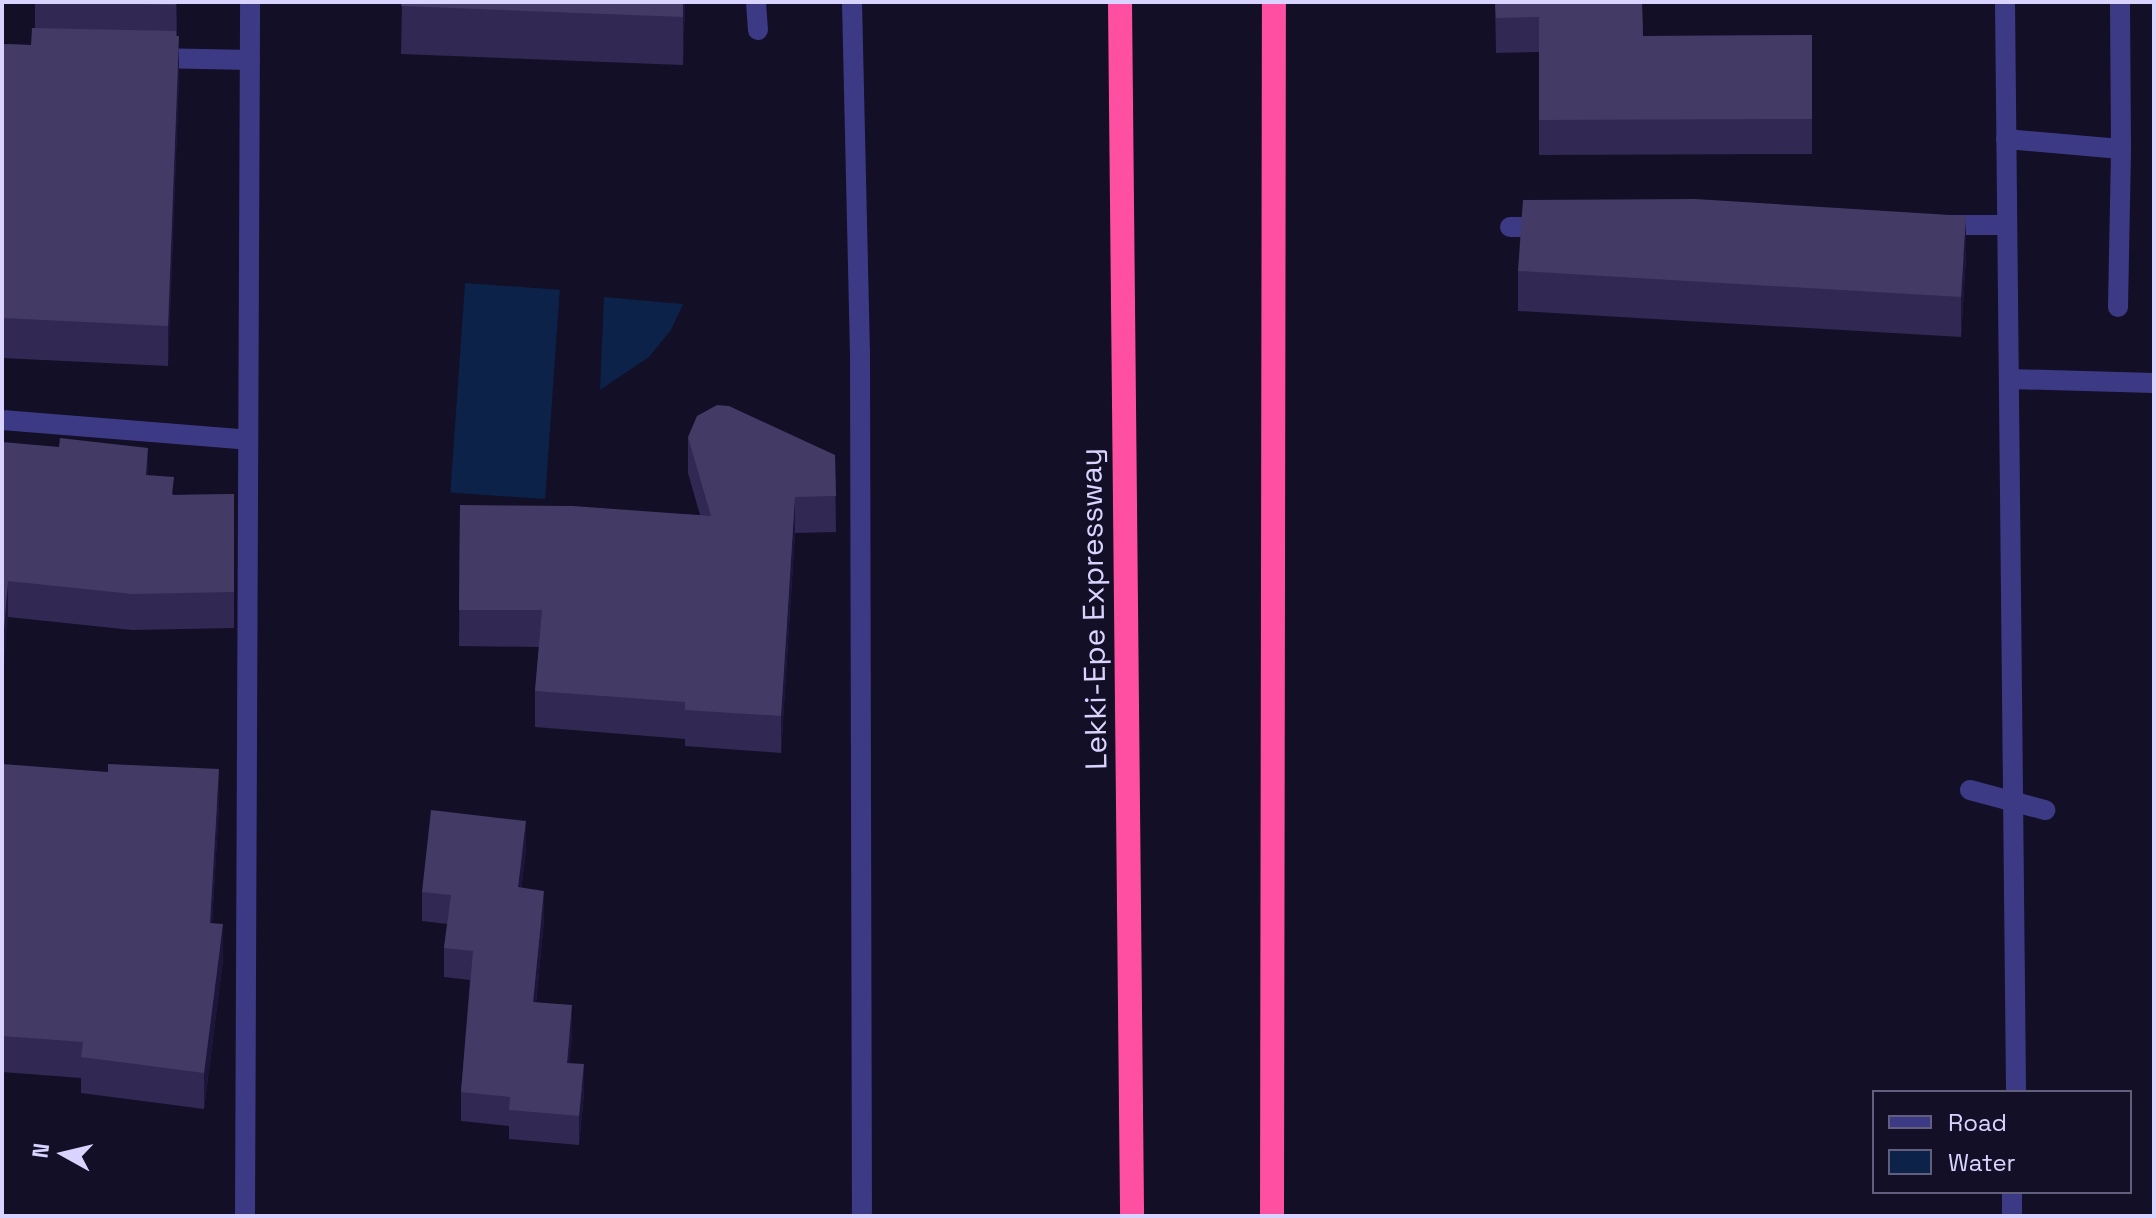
<!DOCTYPE html>
<style>
body{margin:0}
#map{position:relative;width:2156px;height:1218px;overflow:hidden;background:#130f26;font-family:"Space Grotesk",sans-serif}
div>[style]{position:absolute}
.water>*{inset:0;background:#0c2248;transform-origin:0 0}
.minor>*{height:20px;margin:-10px;padding:0 10px;transform-origin:10px;border-radius:10px;background:#3d3a85}
.highway>*{height:24px;margin:-12px;padding:0 12px;transform-origin:12px;border-radius:12px;background:#ff4fa3}
.wall>*{inset:0;background:#312854}
.shaded-wall>*{inset:0;background:#1d163a}
.building>*{inset:0;background:#433a66}
span{translate:-50% -50%;white-space:nowrap;text-align:center;line-height:1.15;-webkit-text-stroke:6px #130f26;paint-order:stroke}
.street-label{font-size:30px;color:#d9d4ff}
.frame{position:absolute;inset:0;border:4px solid #d9d4ff;pointer-events:none}
.legend{position:absolute;left:1872px;top:1090px;width:260px;height:104px;box-sizing:border-box;background:#130f26;border:2px solid #625e7d;margin:0;padding:10px 14px;list-style:none;font-size:24px;color:#d9d4ff}
.legend li{display:flex;align-items:center;gap:16px;height:40px}
.legend b{width:40px;border:2px solid #625e7d}
.north{position:absolute;left:24px;top:1114px;width:80px;height:80px;-webkit-text-stroke:6px #130f26;paint-order:stroke;rotate:278deg;font-size:22px;font-weight:700;line-height:32px;text-align:center;color:#d9d4ff}
.north::after{content:'';display:block;margin:auto;width:28px;height:36px;background:#d9d4ff;clip-path:polygon(50% 0,100% 100%,50% 72%,0 100%)}
</style>
<div id="map">
<div class="water">
<i style="left:465px;top:283px;width:95px;height:210px;rotate:4deg"></i>
<i style="clip-path:polygon(604px 297px,683px 304px,671px 330px,649px 357px,600px 390px)"></i>
</div>
<div class="minor">
<i style="left:756px;top:2px;width:28px;rotate:86deg"></i>
<i style="left:852px;top:2px;width:350px;rotate:88.7deg"></i>
<i style="left:860px;top:352px;width:864px;rotate:89.87deg"></i>
<i style="left:2005px;top:2px;width:1090px;rotate:89.42deg"></i>
<i style="left:154px;top:58px;width:96px;rotate:1.2deg"></i>
<i style="left:2006px;top:139px;width:115px;rotate:5deg"></i>
<i style="left:2121px;top:149px;width:147px;rotate:-90.4deg"></i>
<i style="left:1941px;top:225px;width:64px"></i>
<i style="left:1510px;top:227px;width:39px"></i>
<i style="left:2118px;top:307px;width:158px;rotate:-88.9deg"></i>
<i style="left:2010px;top:379px;width:144px;rotate:1.6deg"></i>
<i style="left:2px;top:420px;width:247px;rotate:4.6deg"></i>
<i style="left:1970px;top:790px;width:78px;rotate:14.9deg"></i>
<i style="left:245px;top:1216px;width:1214px;rotate:-89.76deg"></i>
<i style="left:2012px;top:1216px;width:24px;rotate:-90deg"></i>
</div>
<div class="highway">
<i style="left:1120px;top:2px;width:1214px;rotate:89.43deg"></i>
<i style="left:1272px;top:1216px;width:1214px;rotate:-89.91deg"></i>
</div>
<div class="wall">
<i style="clip-path:polygon(35px 2px,177px 2px,177px 36px,179px 77px,168px 366px,2px 358px,2px 44px,31px 45px,35px 28px)"></i>
<i style="clip-path:polygon(402px 2px,685px 2px,683px 65px,401px 54px)"></i>
<i style="clip-path:polygon(1495px 2px,1642px 2px,1643px 36px,1812px 35px,1812px 154px,1539px 155px,1539px 52px,1496px 53px)"></i>
<i style="clip-path:polygon(1966px 256px,1961px 337px,1518px 311px,1518px 271px)"></i>
<i style="clip-path:polygon(688px 437px,835px 455px,836px 532px,795px 533px,781px 753px,685px 746px,685px 739px,535px 727px,535px 691px,539px 647px,459px 646px,460px 505px,700px 515px,688px 473px)"></i>
<i style="clip-path:polygon(2px 442px,148px 475px,174px 495px,234px 494px,234px 628px,132px 630px,8px 617px)"></i>
<i style="clip-path:polygon(2px 764px,219px 805px,212px 923px,223px 960px,204px 1109px,81px 1093px,81px 1078px,2px 1072px)"></i>
<i style="clip-path:polygon(526px 850px,521px 888px,544px 920px,536px 1003px,572px 1035px,569px 1063px,584px 1093px,579px 1145px,509px 1139px,509px 1126px,461px 1121px,461px 1092px,470px 980px,444px 977px,444px 948px,447px 924px,422px 921px,422px 892px)"></i>
</div>
<div class="shaded-wall">
<i style="clip-path:polygon(176px 2px,177px 2px,176px 45px)"></i>
<i style="clip-path:polygon(683px 2px,685px 2px,683px 65px)"></i>
<i style="clip-path:polygon(179px 36px,179px 77px,168px 366px,168px 326px)"></i>
<i style="clip-path:polygon(1966px 216px,1966px 256px,1961px 337px,1961px 297px)"></i>
<i style="clip-path:polygon(148px 448px,148px 484px,146px 475px)"></i>
<i style="clip-path:polygon(795px 497px,795px 533px,781px 753px,781px 716px)"></i>
<i style="clip-path:polygon(8px 581px,8px 617px,2px 693px,2px 657px)"></i>
<i style="clip-path:polygon(219px 769px,219px 805px,210px 959px,210px 923px)"></i>
<i style="clip-path:polygon(526px 821px,526px 850px,518px 917px,518px 887px)"></i>
<i style="clip-path:polygon(544px 891px,544px 920px,533px 1032px,533px 1002px)"></i>
<i style="clip-path:polygon(223px 924px,223px 960px,204px 1109px,204px 1073px)"></i>
<i style="clip-path:polygon(572px 1005px,572px 1035px,567px 1092px,567px 1063px)"></i>
<i style="clip-path:polygon(584px 1064px,584px 1093px,579px 1145px,579px 1116px)"></i>
</div>
<div class="building">
<i style="clip-path:polygon(50px 2px,176px 2px,176px 5px)"></i>
<i style="clip-path:polygon(402px 2px,683px 2px,683px 17px,401px 6px)"></i>
<i style="clip-path:polygon(1495px 2px,1642px 2px,1643px 36px,1812px 35px,1812px 119px,1539px 120px,1539px 17px,1496px 18px)"></i>
<i style="clip-path:polygon(32px 28px,176px 31px,176px 36px,179px 36px,168px 326px,2px 318px,2px 44px,31px 45px)"></i>
<i style="clip-path:polygon(1695px 199px,1966px 216px,1961px 297px,1518px 271px,1523px 200px)"></i>
<i style="clip-path:polygon(717px 405px,729px 406px,835px 455px,836px 496px,795px 497px,781px 716px,685px 710px,685px 702px,535px 691px,542px 610px,459px 610px,460px 505px,573px 506px,711px 516px,688px 437px,697px 416px)"></i>
<i style="clip-path:polygon(60px 438px,148px 448px,146px 475px,174px 477px,172px 495px,234px 494px,234px 592px,132px 594px,8px 581px,2px 657px,2px 442px,59px 447px)"></i>
<i style="clip-path:polygon(2px 764px,108px 772px,108px 764px,219px 769px,210px 923px,223px 924px,204px 1073px,81px 1057px,83px 1042px,2px 1036px)"></i>
<i style="clip-path:polygon(431px 810px,526px 821px,518px 887px,544px 891px,533px 1002px,572px 1005px,567px 1063px,584px 1064px,579px 1116px,509px 1110px,510px 1097px,461px 1092px,473px 951px,444px 948px,451px 895px,422px 892px)"></i>
</div>
<div class="street-label">
<span style="left:1094px;top:609px;rotate:-91deg">Lekki-Epe Expressway</span>
</div>
<div class="frame"></div>
<ul class="legend">
<li><b style="height:10px;background:#3d3a85"></b>Road</li>
<li><b style="height:22px;background:#0c2248"></b>Water</li>
</ul>
<div class="north">N</div>
</div>
